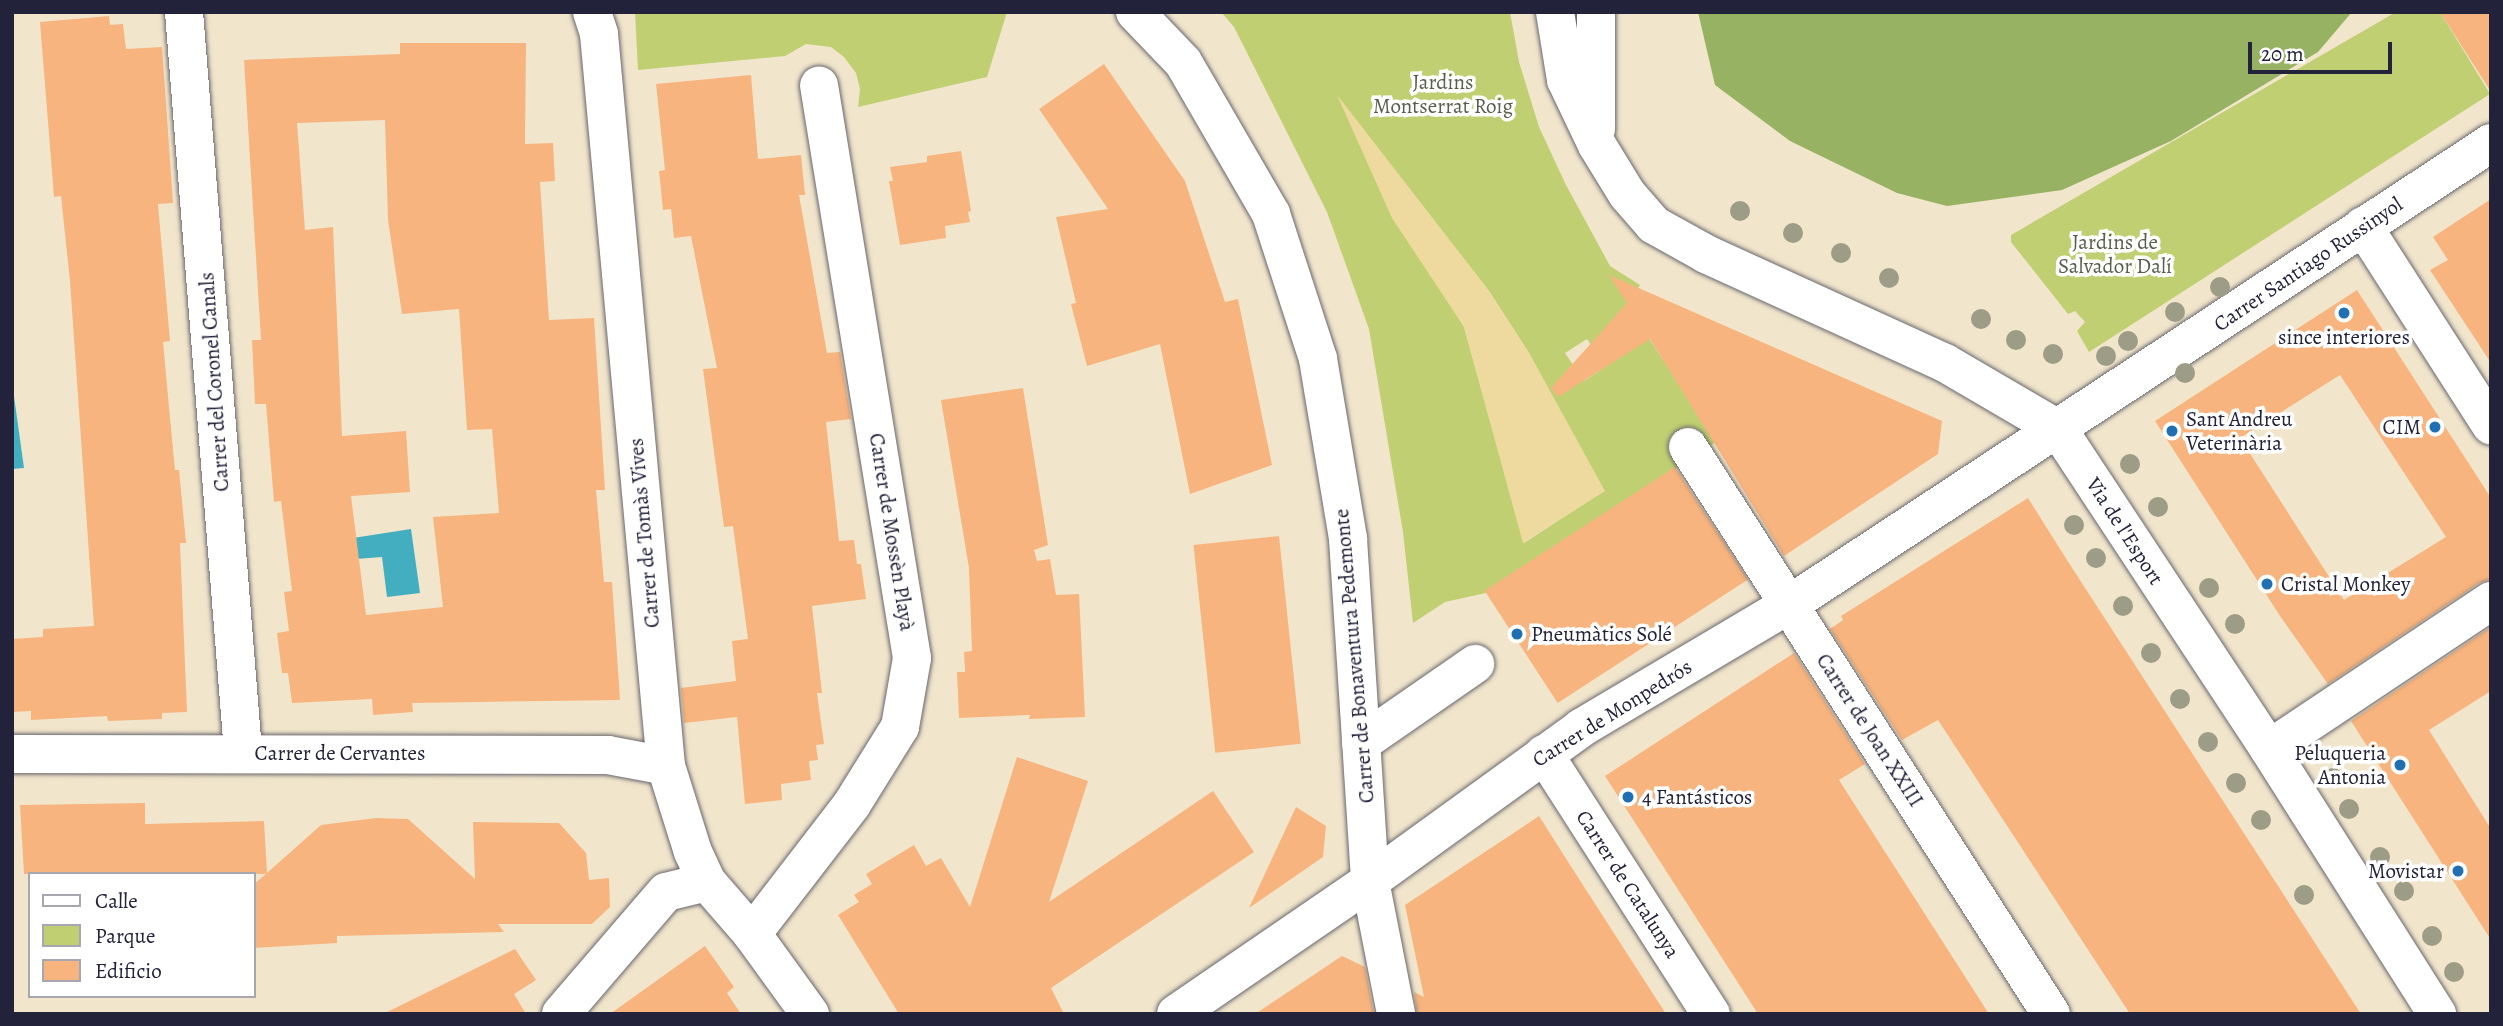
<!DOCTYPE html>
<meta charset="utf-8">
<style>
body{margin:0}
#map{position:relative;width:2503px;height:1026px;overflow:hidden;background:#f1e6cc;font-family:Alegreya,serif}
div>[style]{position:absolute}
.green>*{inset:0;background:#c0cf71}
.forest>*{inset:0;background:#98b263}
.sand>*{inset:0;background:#eeda9e}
.water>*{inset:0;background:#42aec0}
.building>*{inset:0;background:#f7b47e;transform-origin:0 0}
.roads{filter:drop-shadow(0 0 2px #6a676e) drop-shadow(0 0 2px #6a676e)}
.minor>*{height:38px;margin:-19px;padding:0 19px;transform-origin:19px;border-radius:19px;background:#fff}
.trees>*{width:20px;height:20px;margin:-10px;border-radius:50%;background:#9d9c87}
.dots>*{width:19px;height:19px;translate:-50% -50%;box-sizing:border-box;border:4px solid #fff;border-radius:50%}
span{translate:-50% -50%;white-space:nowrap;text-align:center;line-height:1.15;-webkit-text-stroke:7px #fff;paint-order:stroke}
.park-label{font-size:21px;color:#595f4e}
.street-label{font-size:21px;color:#22223b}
.poi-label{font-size:21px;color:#22223b}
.left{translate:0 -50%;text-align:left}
.right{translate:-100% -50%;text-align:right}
.frame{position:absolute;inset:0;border:14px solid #22223b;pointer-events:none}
.legend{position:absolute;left:28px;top:872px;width:228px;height:126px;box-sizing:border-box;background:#fff;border:2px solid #a7a7b1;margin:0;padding:9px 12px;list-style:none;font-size:21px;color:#22223b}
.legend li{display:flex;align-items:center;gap:14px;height:35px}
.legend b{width:35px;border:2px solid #a7a7b1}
.scale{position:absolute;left:2248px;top:42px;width:144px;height:32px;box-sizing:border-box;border:4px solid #22223b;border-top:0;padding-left:9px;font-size:21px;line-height:24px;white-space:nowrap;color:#22223b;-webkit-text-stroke:5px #fff;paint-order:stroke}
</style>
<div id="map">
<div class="green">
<i style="clip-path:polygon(635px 12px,1007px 12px,987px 77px,858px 107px,860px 89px,856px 73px,844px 57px,831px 47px,806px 44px,785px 56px,638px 70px)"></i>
<i style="clip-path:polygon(evenodd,1221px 12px,1510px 12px,1519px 62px,1539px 127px,1566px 185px,1610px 266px,1640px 285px,1627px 304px,1716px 442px,1486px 593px,1445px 602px,1413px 623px,1403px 532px,1369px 329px,1327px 212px,1234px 27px,1221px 12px,1339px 98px,1489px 291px,1529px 353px,1604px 491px,1524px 543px,1464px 327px,1339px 98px,1221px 12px,1587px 339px,1605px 367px,1584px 381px,1565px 353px,1587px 339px)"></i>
<i style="clip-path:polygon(2396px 12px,2440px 12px,2490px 94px,2089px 352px,2077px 331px,2085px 322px,2075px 311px,2068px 314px,2011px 242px,2011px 235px)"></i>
</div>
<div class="forest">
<i style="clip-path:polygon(1698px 12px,2352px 12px,2318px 52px,2171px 141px,2062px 190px,1947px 206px,1897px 193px,1790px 141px,1715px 85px)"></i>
</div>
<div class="sand">
<i style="clip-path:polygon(1337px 95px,1489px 291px,1529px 353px,1605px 491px,1523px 543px,1464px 327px,1392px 218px)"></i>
</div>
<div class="water">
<i style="clip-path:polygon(12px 382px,24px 468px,12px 469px)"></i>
<i style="clip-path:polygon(411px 529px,420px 593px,387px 597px,382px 557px,356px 559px,353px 538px)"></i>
</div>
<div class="building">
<i style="clip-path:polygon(2440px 12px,2491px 12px,2491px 92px)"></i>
<i style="clip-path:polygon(109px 16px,110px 25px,123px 24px,126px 49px,162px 47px,173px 203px,158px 204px,170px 341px,163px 342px,170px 418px,175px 470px,179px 470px,186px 543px,180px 543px,187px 712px,162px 713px,162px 719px,108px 721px,107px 716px,31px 720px,31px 711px,12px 712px,12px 639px,43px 637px,43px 629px,94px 626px,70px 281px,61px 196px,54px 197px,40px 22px)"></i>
<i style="clip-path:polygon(evenodd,400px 43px,526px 43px,525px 144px,553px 143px,555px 181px,540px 182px,549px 320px,594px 318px,605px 490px,596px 490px,604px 582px,612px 582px,620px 700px,412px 703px,413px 712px,373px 715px,372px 699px,292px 703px,288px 673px,282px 673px,277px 633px,289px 631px,284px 592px,292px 591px,281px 501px,274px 502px,266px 404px,255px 404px,252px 340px,261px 340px,244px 60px,400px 54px,400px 43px,385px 120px,388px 220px,402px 314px,459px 309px,467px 430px,492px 429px,499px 513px,433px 517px,443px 607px,366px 615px,351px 496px,410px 492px,406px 431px,342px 436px,333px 227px,305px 230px,297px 123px,385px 120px)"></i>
<i style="clip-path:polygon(1104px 64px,1185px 181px,1225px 302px,1238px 299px,1272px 465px,1190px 494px,1160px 344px,1087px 366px,1071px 304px,1076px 303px,1056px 217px,1108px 209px,1039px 109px)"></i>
<i style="clip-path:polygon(751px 75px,758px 159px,801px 155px,805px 195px,799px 195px,827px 353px,840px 352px,851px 419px,826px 422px,839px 541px,854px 540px,857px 564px,861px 564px,866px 599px,812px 606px,822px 693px,817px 693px,824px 744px,816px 745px,818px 760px,809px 761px,811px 780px,781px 784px,782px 800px,745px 804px,737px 717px,684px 723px,681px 688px,736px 681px,732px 641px,748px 639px,733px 526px,724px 527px,703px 369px,717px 368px,691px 236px,674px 238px,671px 209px,663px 210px,659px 171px,665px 170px,656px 84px)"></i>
<i style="clip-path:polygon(961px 151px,971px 211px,968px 212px,970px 222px,945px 226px,946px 238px,900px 245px,889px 181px,893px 181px,890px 167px,927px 162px,927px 156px)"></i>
<i style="clip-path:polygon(2491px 199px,2491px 363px,2430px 270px,2448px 260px,2433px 237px)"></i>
<i style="clip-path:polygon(1609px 275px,1942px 421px,1938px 454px,1784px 556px,1650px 339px,1558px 397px,1551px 388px,1627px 303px)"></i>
<i style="clip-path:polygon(evenodd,2357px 290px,2491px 498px,2491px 579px,2479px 583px,2328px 684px,2280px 616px,2155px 421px,2357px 290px,2340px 375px,2446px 537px,2344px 600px,2240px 438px,2340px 375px)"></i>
<i style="clip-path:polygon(1023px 388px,1048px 545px,1034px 550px,1037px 561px,1050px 559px,1056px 595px,1079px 594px,1085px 717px,1029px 719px,1030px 715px,959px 718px,957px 672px,965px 672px,964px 652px,972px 651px,969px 568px,941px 400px)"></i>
<i style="left:1675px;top:467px;width:134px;height:227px;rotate:57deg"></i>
<i style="clip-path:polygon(2028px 498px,2067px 560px,2361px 1014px,2130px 1014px,1938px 720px,1902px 740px,1830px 629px,1843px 620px,1841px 616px)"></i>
<i style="left:1279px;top:536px;width:209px;height:86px;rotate:84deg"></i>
<i style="clip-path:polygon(2491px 627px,2491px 691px,2429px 730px,2491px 829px,2491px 940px,2351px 721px)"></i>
<i style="clip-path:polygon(1794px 653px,1865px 764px,1839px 780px,1989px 1014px,1758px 1014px,1605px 776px)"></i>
<i style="clip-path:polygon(1017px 757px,1088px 781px,1049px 902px,1213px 791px,1254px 852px,1051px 988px,1064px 1014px,899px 1014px,838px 915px,859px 902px,854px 895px,872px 884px,866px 874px,914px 845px,926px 866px,941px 858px,970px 907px)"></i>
<i style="clip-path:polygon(145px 803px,145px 824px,264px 821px,267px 873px,321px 825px,376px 818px,408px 819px,475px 879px,473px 822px,559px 823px,586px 853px,589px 880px,609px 878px,610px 907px,592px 924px,498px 924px,504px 932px,337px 936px,337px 943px,254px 948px,254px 884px,266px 874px,24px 874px,20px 805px)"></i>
<i style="clip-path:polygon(1296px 807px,1326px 826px,1323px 857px,1249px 908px)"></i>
<i style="clip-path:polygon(1539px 816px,1572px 868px,1666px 1014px,1417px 1014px,1414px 992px,1424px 997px,1405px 905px)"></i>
<i style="clip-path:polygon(705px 946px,734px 987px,727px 993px,741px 1014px,610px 1014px)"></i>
<i style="clip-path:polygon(515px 949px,536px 980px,514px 994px,526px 1014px,383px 1014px)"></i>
<i style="clip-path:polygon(1342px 956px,1365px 967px,1374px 1014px,1255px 1014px)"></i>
</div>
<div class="roads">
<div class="minor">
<i style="left:184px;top:12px;width:742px;rotate:85.44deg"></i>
<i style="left:592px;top:12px;width:23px;rotate:72deg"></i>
<i style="left:599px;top:34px;width:735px;rotate:84.77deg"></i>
<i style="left:666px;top:766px;width:90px;rotate:72.6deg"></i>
<i style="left:693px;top:852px;width:33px;rotate:65deg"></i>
<i style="left:707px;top:882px;width:69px;rotate:49.1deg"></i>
<i style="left:752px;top:934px;width:99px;rotate:54.1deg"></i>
<i style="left:1135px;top:12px;width:69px;rotate:46.2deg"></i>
<i style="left:1183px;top:62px;width:176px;rotate:59.9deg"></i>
<i style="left:1271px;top:214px;width:152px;rotate:72deg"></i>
<i style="left:1318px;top:359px;width:182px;rotate:80.5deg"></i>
<i style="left:1348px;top:539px;width:343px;rotate:86.3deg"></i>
<i style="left:1370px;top:881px;width:136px;rotate:78.9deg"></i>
<i style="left:1555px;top:12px;width:69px;rotate:80.8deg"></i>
<i style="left:1566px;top:80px;width:72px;rotate:64.5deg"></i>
<i style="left:1597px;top:145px;width:57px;rotate:58.5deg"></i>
<i style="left:1627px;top:194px;width:41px;rotate:48.9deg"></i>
<i style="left:1654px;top:225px;width:60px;rotate:29.1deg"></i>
<i style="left:1706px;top:254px;width:263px;rotate:24.5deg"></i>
<i style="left:1945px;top:363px;width:131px;rotate:30.3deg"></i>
<i style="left:2058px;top:429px;width:383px;rotate:56.6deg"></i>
<i style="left:2269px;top:749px;width:314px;rotate:57.6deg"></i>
<i style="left:1596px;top:12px;width:117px;rotate:90deg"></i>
<i style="left:2363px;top:226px;width:237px;rotate:57.3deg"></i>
<i style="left:1688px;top:447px;width:673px;rotate:57.37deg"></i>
<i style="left:1361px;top:743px;width:139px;rotate:-34.7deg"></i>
<i style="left:2269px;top:749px;width:267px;rotate:-33.7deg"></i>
<i style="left:12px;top:754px;width:596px;rotate:0.1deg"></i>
<i style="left:608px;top:755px;width:59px;rotate:10.7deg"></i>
<i style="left:1544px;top:754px;width:309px;rotate:57.3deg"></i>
<i style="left:752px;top:934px;width:164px;rotate:-52.4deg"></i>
<i style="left:852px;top:804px;width:91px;rotate:-58.1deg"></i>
<i style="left:900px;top:727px;width:70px;rotate:-80.1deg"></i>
<i style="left:912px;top:658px;width:580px;rotate:-99.22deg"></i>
<i style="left:561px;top:1014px;width:161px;rotate:-49.3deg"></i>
<i style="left:666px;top:892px;width:42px;rotate:-13.7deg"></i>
<i style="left:1176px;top:1014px;width:235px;rotate:-34.4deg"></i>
<i style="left:1370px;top:881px;width:261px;rotate:-35.9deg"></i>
<i style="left:1581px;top:728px;width:243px;rotate:-30.7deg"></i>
<i style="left:1790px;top:604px;width:839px;rotate:-33.33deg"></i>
</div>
</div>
<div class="trees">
<i style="left:1740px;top:211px"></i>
<i style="left:1793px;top:233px"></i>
<i style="left:1841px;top:253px"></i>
<i style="left:1889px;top:278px"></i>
<i style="left:2220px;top:287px"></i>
<i style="left:2175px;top:312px"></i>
<i style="left:1981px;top:319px"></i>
<i style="left:2016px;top:340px"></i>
<i style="left:2128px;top:341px"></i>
<i style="left:2053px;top:354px"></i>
<i style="left:2106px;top:356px"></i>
<i style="left:2185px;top:373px"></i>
<i style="left:2130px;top:464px"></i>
<i style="left:2158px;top:507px"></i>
<i style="left:2074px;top:525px"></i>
<i style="left:2096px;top:558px"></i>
<i style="left:2209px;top:588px"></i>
<i style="left:2123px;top:606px"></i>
<i style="left:2235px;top:624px"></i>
<i style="left:2151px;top:653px"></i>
<i style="left:2180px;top:699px"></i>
<i style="left:2208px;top:742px"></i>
<i style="left:2333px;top:778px"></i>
<i style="left:2236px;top:783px"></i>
<i style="left:2349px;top:809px"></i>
<i style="left:2261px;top:820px"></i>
<i style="left:2380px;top:857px"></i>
<i style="left:2404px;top:891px"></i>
<i style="left:2304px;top:895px"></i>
<i style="left:2432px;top:936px"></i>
<i style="left:2454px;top:972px"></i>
</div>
<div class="dots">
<i style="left:2344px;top:313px;background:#1f6fb2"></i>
<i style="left:2435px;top:427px;background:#1f6fb2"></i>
<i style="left:2172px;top:431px;background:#1f6fb2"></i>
<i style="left:2267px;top:584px;background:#1f6fb2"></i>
<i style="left:1517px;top:634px;background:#1f6fb2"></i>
<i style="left:2400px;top:765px;background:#1f6fb2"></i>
<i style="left:1628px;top:797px;background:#1f6fb2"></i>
<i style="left:2458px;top:871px;background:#1f6fb2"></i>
</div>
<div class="park-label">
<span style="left:1443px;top:94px">Jardins<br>Montserrat Roig</span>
<span style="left:2115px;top:254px">Jardins de<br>Salvador Dalí</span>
</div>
<div class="street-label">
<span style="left:2308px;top:264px;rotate:-34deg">Carrer Santiago Russinyol</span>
<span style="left:214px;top:382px;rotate:-94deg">Carrer del Coronel Canals</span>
<span style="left:2125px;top:531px;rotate:57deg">Via de l'Esport</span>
<span style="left:892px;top:532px;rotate:81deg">Carrer de Mossèn Playà</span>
<span style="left:644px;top:533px;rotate:-95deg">Carrer de Tomàs Vives</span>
<span style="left:1354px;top:656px;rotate:-95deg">Carrer de Bonaventura Pedemonte</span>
<span style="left:1612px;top:713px;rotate:-32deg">Carrer de Monpedrós</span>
<span style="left:1870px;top:730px;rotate:57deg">Carrer de Joan XXIII</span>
<span style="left:340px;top:753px">Carrer de Cervantes</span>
<span style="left:1628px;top:884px;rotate:57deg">Carrer de Catalunya</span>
</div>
<div class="poi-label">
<span style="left:2344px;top:337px">since interiores</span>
<span class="left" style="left:2186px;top:431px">Sant Andreu<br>Veterinària</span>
<span class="right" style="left:2421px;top:427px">CIM</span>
<span class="left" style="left:2281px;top:584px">Cristal Monkey</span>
<span class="left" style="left:1531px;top:634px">Pneumàtics Solé</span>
<span class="right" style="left:2386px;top:765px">Peluqueria<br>Antonia</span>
<span class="left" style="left:1642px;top:797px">4 Fantásticos</span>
<span class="right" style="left:2444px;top:871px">Movistar</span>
</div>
<div class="frame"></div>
<ul class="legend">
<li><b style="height:9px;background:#fff"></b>Calle</li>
<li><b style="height:19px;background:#c0cf71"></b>Parque</li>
<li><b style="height:19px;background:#f7b47e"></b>Edificio</li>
</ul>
<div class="scale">20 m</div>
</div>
